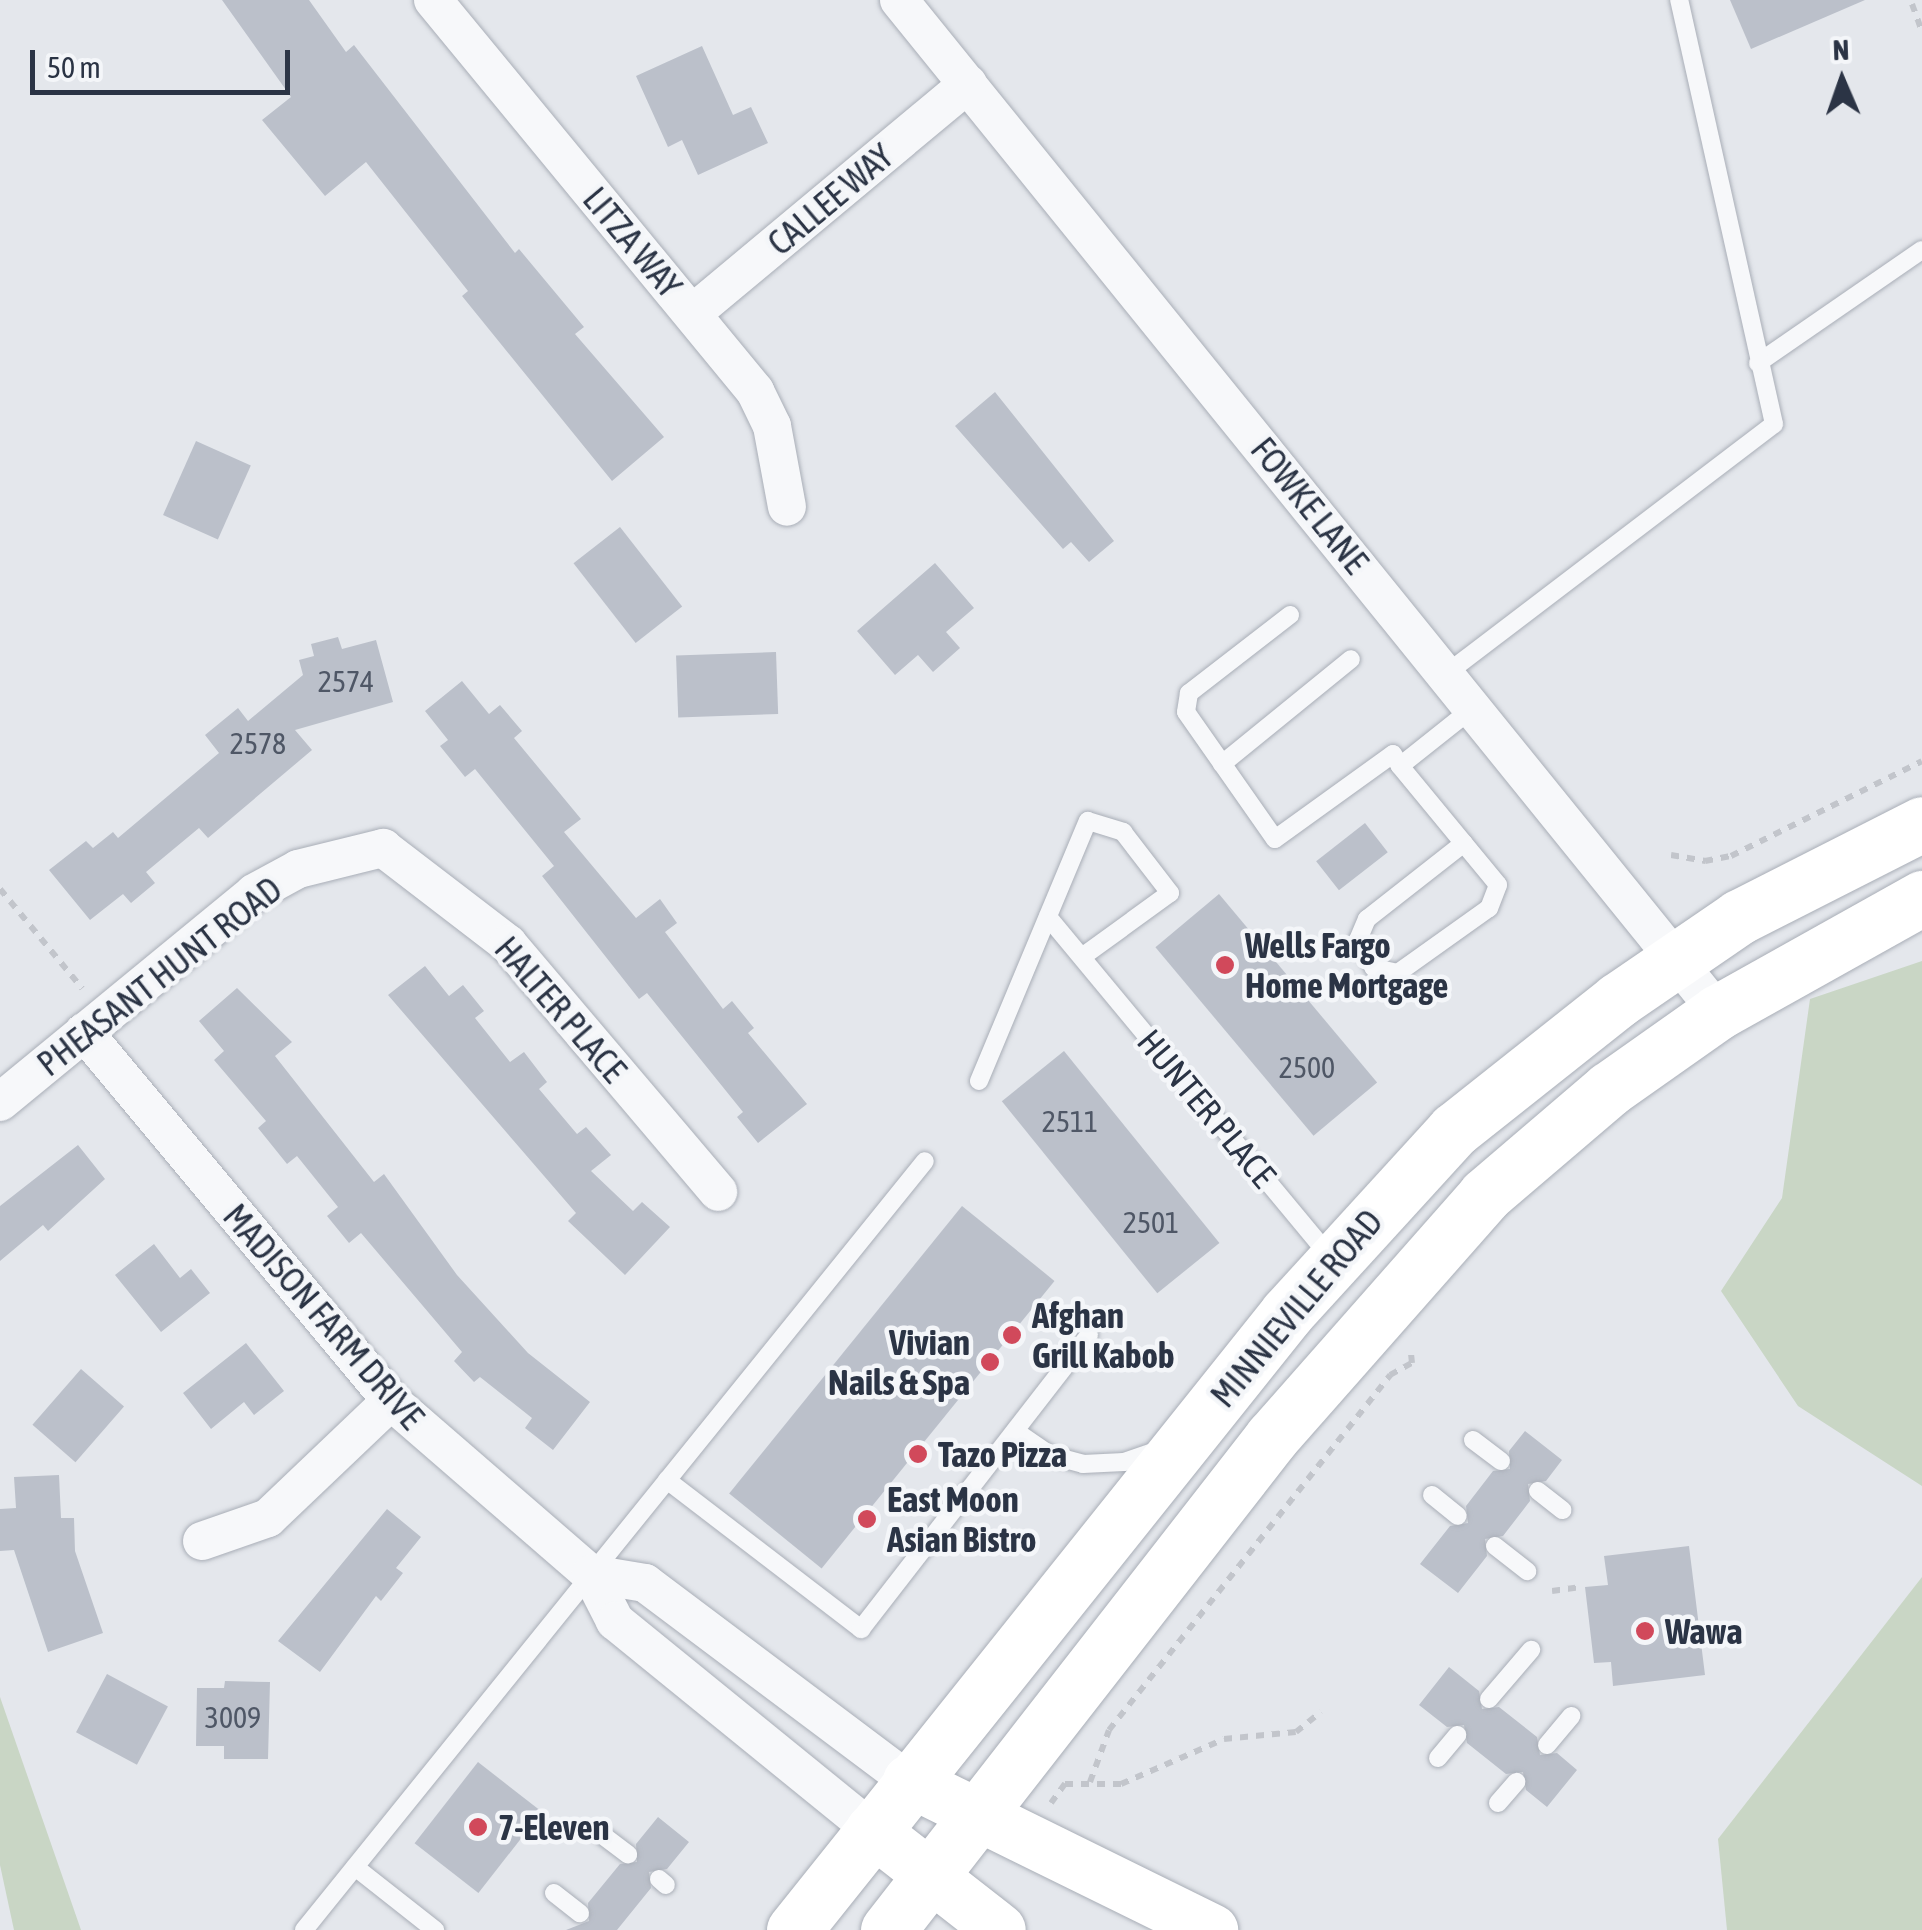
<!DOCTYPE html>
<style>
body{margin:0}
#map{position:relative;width:1922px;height:1930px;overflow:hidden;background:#e4e7ec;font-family:"Asap Condensed",sans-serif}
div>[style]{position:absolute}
.green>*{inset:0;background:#c9d6c5}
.building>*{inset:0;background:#bbc0ca;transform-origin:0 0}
.path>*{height:6px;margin-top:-3px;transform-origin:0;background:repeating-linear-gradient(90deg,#c2c5cb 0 8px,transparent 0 16px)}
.roads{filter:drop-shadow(0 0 2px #a9aeb7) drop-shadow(0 0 2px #a9aeb7)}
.service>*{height:18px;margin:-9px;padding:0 9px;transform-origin:9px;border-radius:9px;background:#f7f8fa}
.minor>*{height:38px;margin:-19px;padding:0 19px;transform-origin:19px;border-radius:19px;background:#f7f8fa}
.secondary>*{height:52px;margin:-26px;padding:0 26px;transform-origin:26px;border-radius:26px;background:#fff}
.primary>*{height:55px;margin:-27.5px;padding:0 27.5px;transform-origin:27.5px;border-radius:27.5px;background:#fff}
.dots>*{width:28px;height:28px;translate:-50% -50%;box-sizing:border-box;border:5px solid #f4f6f9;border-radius:50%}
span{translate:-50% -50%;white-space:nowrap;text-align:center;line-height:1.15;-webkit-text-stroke:9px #f4f6f9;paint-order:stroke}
.number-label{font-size:30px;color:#4f5766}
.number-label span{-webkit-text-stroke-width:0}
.street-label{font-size:35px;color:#2b3445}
.poi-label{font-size:35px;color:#2b3445;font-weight:700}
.left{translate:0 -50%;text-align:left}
.right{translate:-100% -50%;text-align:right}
.north{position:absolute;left:1792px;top:30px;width:100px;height:100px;-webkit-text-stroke:8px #f4f6f9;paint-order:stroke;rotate:358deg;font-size:28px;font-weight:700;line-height:40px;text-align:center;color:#2b3445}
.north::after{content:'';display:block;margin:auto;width:35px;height:45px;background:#2b3445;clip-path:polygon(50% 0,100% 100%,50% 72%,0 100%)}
.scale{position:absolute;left:30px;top:50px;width:260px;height:45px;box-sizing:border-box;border:5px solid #2b3445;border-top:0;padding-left:12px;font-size:30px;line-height:35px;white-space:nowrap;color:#2b3445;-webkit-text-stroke:8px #f4f6f9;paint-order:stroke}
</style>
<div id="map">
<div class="green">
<i style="clip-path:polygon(1922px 961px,1922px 1486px,1798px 1406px,1721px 1291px,1782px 1198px,1810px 999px)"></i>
<i style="clip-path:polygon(1922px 1577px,1922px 1930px,1727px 1930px,1718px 1839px)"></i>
<i style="clip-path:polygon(0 1697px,81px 1930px,14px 1930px,0 1865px)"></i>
</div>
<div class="building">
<i style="clip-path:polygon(222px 0,309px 0,346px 52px,354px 45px,515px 253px,519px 249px,584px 327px,575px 334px,664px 437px,612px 481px,462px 296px,468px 291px,366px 162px,325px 196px,262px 120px,291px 97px)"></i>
<i style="clip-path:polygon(1730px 0,1865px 0,1751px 49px)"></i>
<i style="clip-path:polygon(702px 46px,733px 115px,751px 107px,768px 143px,698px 175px,682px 140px,668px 147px,636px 76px)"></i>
<i style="clip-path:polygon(995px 392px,1114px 541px,1089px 562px,1071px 542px,1063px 549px,955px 426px)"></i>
<i style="left:196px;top:441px;width:60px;height:81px;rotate:24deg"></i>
<i style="left:620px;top:527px;width:101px;height:59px;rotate:52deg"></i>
<i style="clip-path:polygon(935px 563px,974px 608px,946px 632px,960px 648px,933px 672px,918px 655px,895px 675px,857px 631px)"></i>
<i style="clip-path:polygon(338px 637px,342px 649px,376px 640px,393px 702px,295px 730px,312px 750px,208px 838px,199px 828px,146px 872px,155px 883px,131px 903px,123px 894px,90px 920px,49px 870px,86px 841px,93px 848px,113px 832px,118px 838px,219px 753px,205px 735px,238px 708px,248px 721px,303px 675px,299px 660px,314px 656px,311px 644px)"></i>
<i style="left:776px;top:652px;width:62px;height:100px;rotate:88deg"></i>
<i style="clip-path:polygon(462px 681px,489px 714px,500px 705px,522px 731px,514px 738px,581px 819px,564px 832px,636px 918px,660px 899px,677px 923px,665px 932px,723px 1009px,732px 1001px,754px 1028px,748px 1033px,807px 1104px,758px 1143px,737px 1117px,743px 1112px,647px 993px,639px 999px,542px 876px,554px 866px,475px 769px,465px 777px,440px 746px,448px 740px,425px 711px)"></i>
<i style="left:1365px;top:823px;width:37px;height:62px;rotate:52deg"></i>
<i style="left:1219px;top:894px;width:246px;height:83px;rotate:50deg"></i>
<i style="clip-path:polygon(425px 966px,449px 996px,463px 985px,484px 1011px,475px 1018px,510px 1062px,524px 1052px,547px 1082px,539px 1089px,577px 1134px,586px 1127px,611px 1155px,591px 1171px,633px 1211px,642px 1202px,670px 1227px,625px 1275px,568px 1221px,576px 1213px,388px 995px)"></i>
<i style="clip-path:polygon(237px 988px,292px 1042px,275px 1056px,374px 1182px,384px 1174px,457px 1275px,528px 1353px,590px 1402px,553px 1450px,525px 1428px,532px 1418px,480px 1377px,474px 1382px,454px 1361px,462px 1352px,361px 1233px,349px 1243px,327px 1216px,338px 1207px,297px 1156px,287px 1164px,258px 1128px,266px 1121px,214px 1060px,224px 1051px,199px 1021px)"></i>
<i style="left:1064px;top:1051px;width:247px;height:80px;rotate:51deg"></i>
<i style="clip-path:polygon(78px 1145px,105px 1179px,48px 1231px,43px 1225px,0 1261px,0 1206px)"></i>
<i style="left:962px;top:1206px;width:119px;height:370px;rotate:39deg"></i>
<i style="clip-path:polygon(154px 1244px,180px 1278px,191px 1269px,210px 1293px,161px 1332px,115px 1275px)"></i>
<i style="clip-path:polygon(246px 1343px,284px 1391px,254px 1415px,244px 1402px,211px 1429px,183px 1393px)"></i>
<i style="left:81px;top:1369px;width:57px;height:74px;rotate:41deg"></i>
<i style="clip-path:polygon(1525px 1431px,1562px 1460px,1546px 1481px,1528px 1484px,1530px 1501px,1503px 1536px,1485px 1539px,1487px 1556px,1458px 1593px,1420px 1564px,1450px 1526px,1468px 1523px,1466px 1506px,1493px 1471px,1510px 1469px,1509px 1451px)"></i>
<i style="clip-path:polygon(59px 1475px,61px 1518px,74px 1518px,75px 1551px,103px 1633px,48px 1652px,14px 1550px,0 1551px,0 1509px,16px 1508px,14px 1477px)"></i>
<i style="clip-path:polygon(387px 1509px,421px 1537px,396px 1568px,403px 1573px,381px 1601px,376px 1596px,320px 1672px,278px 1641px)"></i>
<i style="clip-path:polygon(1689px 1546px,1705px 1675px,1613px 1686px,1611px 1662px,1594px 1663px,1585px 1587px,1608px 1585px,1604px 1556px)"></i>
<i style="clip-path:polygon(1449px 1667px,1479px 1691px,1482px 1709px,1499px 1707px,1537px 1737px,1540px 1755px,1557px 1753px,1577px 1770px,1547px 1807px,1526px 1790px,1523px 1772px,1506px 1774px,1467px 1743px,1464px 1725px,1447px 1727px,1419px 1705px)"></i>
<i style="left:107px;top:1674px;width:69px;height:66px;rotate:28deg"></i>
<i style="clip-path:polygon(225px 1681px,270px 1682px,268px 1759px,224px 1759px,224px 1746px,196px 1746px,197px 1688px,224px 1688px)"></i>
<i style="left:478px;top:1762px;width:81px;height:103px;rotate:38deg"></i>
<i style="clip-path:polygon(658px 1817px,689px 1842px,667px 1869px,649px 1872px,651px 1888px,617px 1930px,566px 1930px,589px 1921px,588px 1903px,620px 1864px,637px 1862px,636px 1844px)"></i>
</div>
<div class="path">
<i style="left:1912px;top:4px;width:29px;rotate:70deg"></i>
<i style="left:1671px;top:855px;width:35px;rotate:10deg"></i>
<i style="left:1705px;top:861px;width:26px;rotate:-11deg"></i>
<i style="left:1731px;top:856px;width:213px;rotate:-26.4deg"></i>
<i style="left:0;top:889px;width:129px;rotate:50.4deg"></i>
<i style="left:1552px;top:1591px;width:29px;rotate:-8deg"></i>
<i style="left:1090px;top:1782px;width:55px;rotate:-69.9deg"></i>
<i style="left:1109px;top:1730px;width:453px;rotate:-51.6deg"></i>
<i style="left:1390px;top:1375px;width:25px;rotate:-29deg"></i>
<i style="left:1412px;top:1363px;width:10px;rotate:-96deg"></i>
<i style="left:1051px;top:1803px;width:24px;rotate:-54deg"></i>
<i style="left:1065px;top:1784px;width:56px"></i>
<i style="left:1121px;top:1784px;width:112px;rotate:-23.6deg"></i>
<i style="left:1224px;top:1739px;width:72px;rotate:-5.6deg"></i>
<i style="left:1296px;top:1732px;width:32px;rotate:-39deg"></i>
</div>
<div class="roads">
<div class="service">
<i style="left:1758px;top:363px;width:199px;rotate:-34.6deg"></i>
<i style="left:1290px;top:615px;width:128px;rotate:142.3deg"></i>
<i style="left:1189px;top:693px;width:19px;rotate:99deg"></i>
<i style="left:1186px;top:712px;width:155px;rotate:55deg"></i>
<i style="left:1275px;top:839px;width:145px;rotate:-35.8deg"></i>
<i style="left:1393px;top:754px;width:14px;rotate:60deg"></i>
<i style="left:1400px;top:766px;width:93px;rotate:-38.5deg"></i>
<i style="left:1446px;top:674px;width:412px;rotate:-37.3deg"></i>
<i style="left:1774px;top:424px;width:435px;rotate:-102.6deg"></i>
<i style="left:1222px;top:764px;width:166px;rotate:-39.1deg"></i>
<i style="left:1400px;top:766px;width:154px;rotate:50.5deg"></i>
<i style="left:1498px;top:885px;width:25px;rotate:111deg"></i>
<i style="left:1489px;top:908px;width:112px;rotate:144.5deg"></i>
<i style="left:1398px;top:973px;width:25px;rotate:-168deg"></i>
<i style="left:1374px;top:968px;width:32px;rotate:-120deg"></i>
<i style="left:1358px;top:940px;width:23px;rotate:-67deg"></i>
<i style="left:1367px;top:919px;width:123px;rotate:-38.1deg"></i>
<i style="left:1048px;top:917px;width:440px;rotate:50.3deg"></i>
<i style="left:979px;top:1081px;width:282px;rotate:-67.3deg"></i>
<i style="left:1088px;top:821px;width:37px;rotate:17deg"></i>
<i style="left:1123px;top:832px;width:77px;rotate:52.4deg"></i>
<i style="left:1170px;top:893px;width:109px;rotate:144deg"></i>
<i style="left:1015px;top:1431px;width:42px;rotate:34.4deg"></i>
<i style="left:1050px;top:1455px;width:34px;rotate:15deg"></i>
<i style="left:1083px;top:1464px;width:41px;rotate:-2.8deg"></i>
<i style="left:1124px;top:1462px;width:36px;rotate:-19deg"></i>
<i style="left:1473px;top:1440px;width:35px;rotate:37deg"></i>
<i style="left:667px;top:1480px;width:245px;rotate:37.5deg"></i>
<i style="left:861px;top:1629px;width:372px;rotate:-52.2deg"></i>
<i style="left:1538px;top:1491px;width:31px;rotate:38deg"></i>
<i style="left:1432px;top:1495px;width:33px;rotate:39deg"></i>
<i style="left:1495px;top:1546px;width:41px;rotate:38deg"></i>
<i style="left:1489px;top:1699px;width:65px;rotate:-49.4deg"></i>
<i style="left:1547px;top:1745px;width:38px;rotate:-50deg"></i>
<i style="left:1438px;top:1758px;width:30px;rotate:-50deg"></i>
<i style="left:1498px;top:1803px;width:28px;rotate:-49deg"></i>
<i style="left:601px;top:1834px;width:34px;rotate:37deg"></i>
<i style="left:355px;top:1867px;width:102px;rotate:38.2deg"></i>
<i style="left:659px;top:1879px;width:9px;rotate:41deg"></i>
<i style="left:554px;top:1893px;width:33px;rotate:38deg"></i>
<i style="left:304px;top:1930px;width:988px;rotate:-51.08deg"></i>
</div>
<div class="minor">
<i style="left:433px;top:0;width:507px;rotate:50.53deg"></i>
<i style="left:755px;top:391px;width:39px;rotate:64deg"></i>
<i style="left:772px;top:426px;width:82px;rotate:79.5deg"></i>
<i style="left:899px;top:0;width:1302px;rotate:51.02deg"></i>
<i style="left:693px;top:313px;width:358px;rotate:-39.8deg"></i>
<i style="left:84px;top:1032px;width:480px;rotate:50.2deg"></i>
<i style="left:391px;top:1401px;width:264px;rotate:40.9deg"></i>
<i style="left:591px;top:1574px;width:53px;rotate:62.9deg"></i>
<i style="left:615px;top:1621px;width:331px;rotate:39.1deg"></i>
<i style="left:0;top:1102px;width:329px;rotate:-39.4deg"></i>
<i style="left:254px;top:893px;width:50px;rotate:-28.6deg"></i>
<i style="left:298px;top:869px;width:88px;rotate:-13.9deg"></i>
<i style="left:383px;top:848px;width:158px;rotate:37.5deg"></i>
<i style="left:508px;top:944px;width:325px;rotate:49.7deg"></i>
<i style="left:202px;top:1541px;width:70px;rotate:-19.2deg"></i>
<i style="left:268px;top:1518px;width:170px;rotate:-43.6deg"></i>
<i style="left:591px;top:1574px;width:55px;rotate:9.5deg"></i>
<i style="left:645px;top:1583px;width:330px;rotate:36.9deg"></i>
</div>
<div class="secondary">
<i style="left:909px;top:1781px;width:338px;rotate:26.2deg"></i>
<i style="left:872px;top:1830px;width:162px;rotate:38deg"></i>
</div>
<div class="primary">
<i style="left:794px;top:1930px;width:790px;rotate:-51.37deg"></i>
<i style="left:1287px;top:1313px;width:248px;rotate:-47.6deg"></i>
<i style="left:1454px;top:1130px;width:209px;rotate:-38.4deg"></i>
<i style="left:1618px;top:1000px;width:147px;rotate:-34.4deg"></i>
<i style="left:1739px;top:917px;width:205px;rotate:-26.9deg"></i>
<i style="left:888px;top:1930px;width:625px;rotate:-52.08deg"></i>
<i style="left:1272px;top:1437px;width:322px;rotate:-48.6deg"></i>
<i style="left:1485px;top:1195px;width:163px;rotate:-40.5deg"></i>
<i style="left:1609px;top:1089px;width:133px;rotate:-35.2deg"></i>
<i style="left:1718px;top:1012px;width:234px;rotate:-29.2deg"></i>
</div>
</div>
<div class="dots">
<i style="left:1225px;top:965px;background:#d1495b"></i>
<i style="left:1012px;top:1335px;background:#d1495b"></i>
<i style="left:990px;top:1362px;background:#d1495b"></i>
<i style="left:918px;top:1454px;background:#d1495b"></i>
<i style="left:867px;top:1519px;background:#d1495b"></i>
<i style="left:1645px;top:1631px;background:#d1495b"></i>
<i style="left:478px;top:1827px;background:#d1495b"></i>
</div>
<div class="number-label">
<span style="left:346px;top:681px">2574</span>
<span style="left:258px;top:743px">2578</span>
<span style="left:1307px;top:1067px">2500</span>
<span style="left:1070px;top:1121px">2511</span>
<span style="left:1151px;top:1222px">2501</span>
<span style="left:233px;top:1717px">3009</span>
</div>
<div class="street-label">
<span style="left:830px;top:199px;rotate:-40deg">CALLEE WAY</span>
<span style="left:633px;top:242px;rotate:50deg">LITZA WAY</span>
<span style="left:1310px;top:505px;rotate:51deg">FOWKE LANE</span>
<span style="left:159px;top:976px;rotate:-38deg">PHEASANT HUNT ROAD</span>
<span style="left:561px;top:1009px;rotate:49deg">HALTER PLACE</span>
<span style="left:1207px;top:1108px;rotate:50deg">HUNTER PLACE</span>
<span style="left:1296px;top:1308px;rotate:-50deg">MINNIEVILLE ROAD</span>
<span style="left:324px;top:1316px;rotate:49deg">MADISON FARM DRIVE</span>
</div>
<div class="poi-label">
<span class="left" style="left:1245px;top:965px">Wells Fargo<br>Home Mortgage</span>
<span class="left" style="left:1032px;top:1335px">Afghan<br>Grill Kabob</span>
<span class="right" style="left:970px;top:1362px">Vivian<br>Nails &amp; Spa</span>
<span class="left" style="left:938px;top:1454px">Tazo Pizza</span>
<span class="left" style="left:887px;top:1519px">East Moon<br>Asian Bistro</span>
<span class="left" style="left:1665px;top:1631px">Wawa</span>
<span class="left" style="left:498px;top:1827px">7-Eleven</span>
</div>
<div class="north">N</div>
<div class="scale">50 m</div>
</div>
